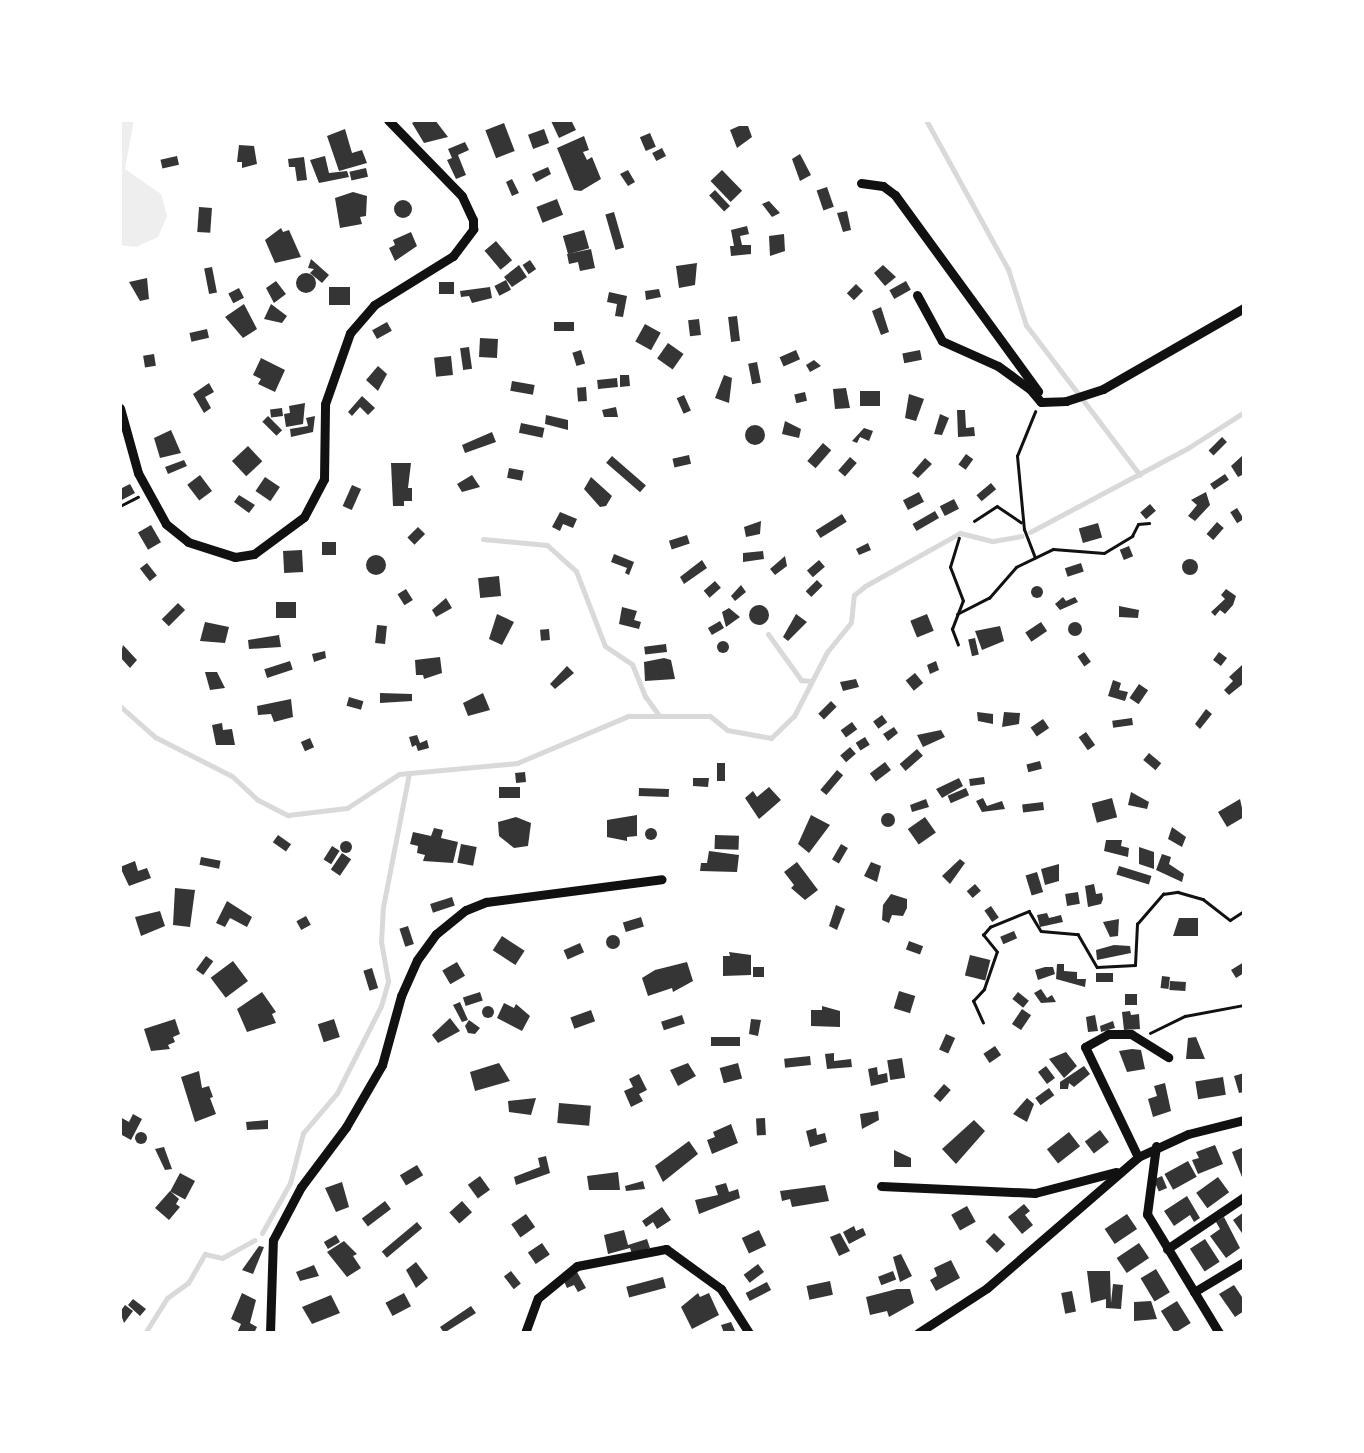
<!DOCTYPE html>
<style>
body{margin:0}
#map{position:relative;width:1364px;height:1453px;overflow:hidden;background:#fff;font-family:"Varela Round",sans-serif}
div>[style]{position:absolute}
.green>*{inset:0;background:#eee}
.stream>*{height:5px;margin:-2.5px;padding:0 2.5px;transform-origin:2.5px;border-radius:2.5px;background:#d9d9d9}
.building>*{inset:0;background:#353535;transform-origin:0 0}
.round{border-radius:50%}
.path>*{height:2.5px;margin:-1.25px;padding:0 1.25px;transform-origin:1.25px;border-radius:1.25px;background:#111}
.minor>*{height:9px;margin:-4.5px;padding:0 4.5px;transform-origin:4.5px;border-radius:4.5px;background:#111}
span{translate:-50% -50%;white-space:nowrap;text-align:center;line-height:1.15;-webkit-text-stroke:8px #fff;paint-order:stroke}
.frame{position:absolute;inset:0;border:122px solid #fff;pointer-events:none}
</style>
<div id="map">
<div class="green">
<i style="clip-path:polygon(120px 120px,134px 120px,125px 169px,161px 194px,167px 216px,158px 237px,136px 247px,120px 245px)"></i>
</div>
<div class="stream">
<i style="left:926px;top:120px;width:170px;rotate:61.2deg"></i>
<i style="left:1008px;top:269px;width:59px;rotate:72.2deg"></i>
<i style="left:1026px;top:325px;width:188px;rotate:52.8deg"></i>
<i style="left:1030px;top:532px;width:179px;rotate:-28deg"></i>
<i style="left:1188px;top:448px;width:67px;rotate:-32.7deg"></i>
<i style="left:483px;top:539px;width:64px;rotate:5.4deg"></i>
<i style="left:547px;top:545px;width:39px;rotate:42deg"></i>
<i style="left:576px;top:571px;width:80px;rotate:68.9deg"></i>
<i style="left:605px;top:646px;width:32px;rotate:34deg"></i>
<i style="left:632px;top:664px;width:35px;rotate:68deg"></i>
<i style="left:645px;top:696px;width:24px;rotate:54deg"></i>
<i style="left:768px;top:634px;width:57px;rotate:54.3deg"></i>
<i style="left:801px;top:680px;width:10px;rotate:6deg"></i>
<i style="left:120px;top:706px;width:47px;rotate:41.5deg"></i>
<i style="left:155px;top:737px;width:86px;rotate:26.9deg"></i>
<i style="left:232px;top:776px;width:35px;rotate:43deg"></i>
<i style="left:258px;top:800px;width:34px;rotate:27deg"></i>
<i style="left:288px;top:815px;width:59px;rotate:-6.8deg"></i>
<i style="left:347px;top:808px;width:62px;rotate:-33.2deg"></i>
<i style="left:399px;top:774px;width:119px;rotate:-5.3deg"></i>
<i style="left:517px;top:763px;width:121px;rotate:-22.9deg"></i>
<i style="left:628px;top:716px;width:82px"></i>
<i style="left:710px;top:716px;width:22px;rotate:39deg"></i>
<i style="left:727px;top:730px;width:45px;rotate:10.3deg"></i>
<i style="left:771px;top:738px;width:32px;rotate:-44deg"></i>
<i style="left:794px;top:716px;width:72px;rotate:-62.7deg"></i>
<i style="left:827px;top:652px;width:38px;rotate:-51deg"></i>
<i style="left:851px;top:622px;width:27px;rotate:-84deg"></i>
<i style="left:854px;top:595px;width:14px;rotate:-39deg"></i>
<i style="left:865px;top:586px;width:109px;rotate:-29.2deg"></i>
<i style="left:960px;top:533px;width:34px;rotate:14deg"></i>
<i style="left:993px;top:541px;width:29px;rotate:-10deg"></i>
<i style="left:262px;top:1233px;width:57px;rotate:-60.8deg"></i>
<i style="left:290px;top:1183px;width:52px;rotate:-75.4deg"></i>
<i style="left:303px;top:1133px;width:52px;rotate:-49.6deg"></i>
<i style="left:337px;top:1093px;width:97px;rotate:-63.2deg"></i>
<i style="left:381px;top:1006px;width:26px;rotate:-74deg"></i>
<i style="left:388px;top:981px;width:39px;rotate:-100deg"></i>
<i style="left:381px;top:943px;width:36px;rotate:-87deg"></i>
<i style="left:383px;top:907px;width:136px;rotate:-79deg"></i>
<i style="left:145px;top:1333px;width:41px;rotate:-57.8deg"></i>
<i style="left:167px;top:1298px;width:26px;rotate:-36deg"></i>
<i style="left:188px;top:1283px;width:34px;rotate:-60deg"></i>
<i style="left:205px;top:1254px;width:17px;rotate:13deg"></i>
<i style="left:222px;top:1258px;width:37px;rotate:-29deg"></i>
</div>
<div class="building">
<i style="clip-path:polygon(418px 120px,435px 120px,448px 137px,424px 143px,412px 123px)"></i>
<i style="clip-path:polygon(571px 120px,576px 130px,559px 138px,551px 121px)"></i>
<i style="left:504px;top:123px;width:30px;height:20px;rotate:69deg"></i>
<i style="clip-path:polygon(739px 126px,748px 126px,752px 137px,737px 148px,730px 130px)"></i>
<i style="clip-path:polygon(345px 129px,352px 153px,362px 150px,367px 163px,339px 171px,327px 136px)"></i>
<i style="left:544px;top:129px;width:15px;height:17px;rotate:70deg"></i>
<i style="left:650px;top:133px;width:15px;height:11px;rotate:67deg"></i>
<i style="clip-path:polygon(584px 136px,589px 150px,583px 152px,587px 160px,592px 157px,601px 179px,581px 191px,574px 190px,557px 148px)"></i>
<i style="clip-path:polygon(465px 142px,469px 150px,458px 155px,466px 175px,456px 179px,447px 160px,452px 158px,448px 149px)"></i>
<i style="clip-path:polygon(239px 145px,254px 146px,257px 164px,242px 168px,242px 162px,237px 162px)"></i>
<i style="left:662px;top:148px;width:9px;height:11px;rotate:63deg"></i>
<i style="clip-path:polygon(800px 154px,811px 175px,800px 181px,792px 159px)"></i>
<i style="left:177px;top:156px;width:9px;height:17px;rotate:77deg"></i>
<i style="clip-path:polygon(325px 156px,329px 173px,347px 171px,349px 177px,319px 183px,310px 160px)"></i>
<i style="clip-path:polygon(304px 157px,307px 180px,297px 181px,295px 167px,289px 167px,288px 159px)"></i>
<i style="clip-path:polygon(548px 167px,551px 174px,536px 182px,532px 174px)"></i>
<i style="left:366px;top:168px;width:9px;height:17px;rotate:77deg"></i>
<i style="clip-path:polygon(628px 170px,635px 182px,628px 186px,620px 174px)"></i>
<i style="left:722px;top:170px;width:29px;height:16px;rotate:46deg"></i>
<i style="clip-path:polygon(512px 179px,519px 193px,512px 196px,506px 182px)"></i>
<i style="left:827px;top:187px;width:21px;height:11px;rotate:71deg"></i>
<i style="left:715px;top:190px;width:22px;height:8px;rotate:47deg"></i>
<i style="clip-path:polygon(353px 192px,367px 196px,366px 216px,360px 217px,362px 224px,340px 228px,335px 198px)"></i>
<i style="left:557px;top:199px;width:17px;height:22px;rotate:69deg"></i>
<i class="round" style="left:394px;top:200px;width:18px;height:18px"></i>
<i style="clip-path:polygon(769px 201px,780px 213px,772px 217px,762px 204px)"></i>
<i style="left:199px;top:207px;width:13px;height:25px;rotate:4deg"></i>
<i style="clip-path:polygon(847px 211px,851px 230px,843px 232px,837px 213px)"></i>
<i style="left:614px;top:212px;width:37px;height:9px;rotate:74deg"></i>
<i style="clip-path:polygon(747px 226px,749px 234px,740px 236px,742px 245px,751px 245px,751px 254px,731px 256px,730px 246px,734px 246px,731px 230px)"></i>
<i style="clip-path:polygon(281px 228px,283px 232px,289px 230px,301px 257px,275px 263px,265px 240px)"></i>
<i style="left:584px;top:230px;width:19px;height:22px;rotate:74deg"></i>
<i style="clip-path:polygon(411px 232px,417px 246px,395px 261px,389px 248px,395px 245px,393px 240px)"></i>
<i style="clip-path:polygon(784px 234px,785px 251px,770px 256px,769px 236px)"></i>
<i style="left:496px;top:241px;width:25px;height:15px;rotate:50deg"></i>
<i style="clip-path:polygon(591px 249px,595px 268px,580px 271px,578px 262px,569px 264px,567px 254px)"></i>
<i style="clip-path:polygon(311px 259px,329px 275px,322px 283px,310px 273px,314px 269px,308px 268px)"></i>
<i style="left:530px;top:260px;width:11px;height:9px;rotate:56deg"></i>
<i style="clip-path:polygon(697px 263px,695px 285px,679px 288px,676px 266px)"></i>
<i style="clip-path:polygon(519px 265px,527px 277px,512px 287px,504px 277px)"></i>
<i style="clip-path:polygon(883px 265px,896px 277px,885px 286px,874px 273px)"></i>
<i style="left:212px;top:267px;width:26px;height:8px;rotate:79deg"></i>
<i class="round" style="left:296px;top:273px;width:20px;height:20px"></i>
<i style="clip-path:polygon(147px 278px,149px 299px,140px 301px,129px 282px)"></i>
<i style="left:506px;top:280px;width:11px;height:13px;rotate:63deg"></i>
<i style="clip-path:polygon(276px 281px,286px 294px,274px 303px,266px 288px)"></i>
<i style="left:906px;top:281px;width:10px;height:19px;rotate:61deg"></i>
<i style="left:439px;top:282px;width:15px;height:12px"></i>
<i style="left:856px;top:284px;width:10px;height:13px;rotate:45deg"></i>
<i style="left:350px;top:287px;width:18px;height:21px;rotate:90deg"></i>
<i style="clip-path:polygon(490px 287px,492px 298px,472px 303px,469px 296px,461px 297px,460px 291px)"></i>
<i style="left:239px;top:288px;width:11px;height:12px;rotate:63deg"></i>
<i style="clip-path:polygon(659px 289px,661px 297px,646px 300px,645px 291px)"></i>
<i style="clip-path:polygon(609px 292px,627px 296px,623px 317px,615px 316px,617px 304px,607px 302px)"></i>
<i style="clip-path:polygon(244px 304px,257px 329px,243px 338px,225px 317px)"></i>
<i style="clip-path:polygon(271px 304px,287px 316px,282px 323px,264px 319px)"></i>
<i style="clip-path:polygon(881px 307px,889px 332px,881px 335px,872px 311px)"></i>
<i style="left:737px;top:316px;width:25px;height:9px;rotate:83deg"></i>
<i style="left:699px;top:319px;width:16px;height:11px;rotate:83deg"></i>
<i style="left:387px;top:322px;width:10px;height:17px;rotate:61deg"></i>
<i style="left:574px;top:322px;width:9px;height:20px;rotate:90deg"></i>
<i style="left:645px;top:324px;width:18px;height:20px;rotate:29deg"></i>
<i style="left:207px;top:329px;width:9px;height:18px;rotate:77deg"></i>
<i style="left:480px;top:338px;width:18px;height:19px;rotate:3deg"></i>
<i style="left:668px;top:343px;width:19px;height:19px;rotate:35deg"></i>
<i style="left:469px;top:347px;width:22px;height:9px;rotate:82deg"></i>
<i style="left:581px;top:350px;width:14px;height:9px;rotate:73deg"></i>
<i style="left:796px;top:350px;width:10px;height:18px;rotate:66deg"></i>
<i style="left:920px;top:350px;width:10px;height:18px;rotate:79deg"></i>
<i style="left:154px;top:354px;width:12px;height:11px;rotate:81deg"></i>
<i style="left:451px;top:356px;width:19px;height:17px;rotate:84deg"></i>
<i style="clip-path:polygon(261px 358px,285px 370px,275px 392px,258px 384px,261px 379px,253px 375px)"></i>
<i style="clip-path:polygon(814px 360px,821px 366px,810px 372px,806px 365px)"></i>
<i style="left:757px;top:362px;width:21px;height:9px;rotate:79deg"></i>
<i style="clip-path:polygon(378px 366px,387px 374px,378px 391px,366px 380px)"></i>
<i style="clip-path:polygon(620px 375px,629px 375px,630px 386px,620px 387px)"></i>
<i style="clip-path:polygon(724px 375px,732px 378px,729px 403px,715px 398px)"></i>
<i style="left:617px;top:378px;width:9px;height:20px;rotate:84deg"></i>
<i style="left:512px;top:381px;width:23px;height:10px;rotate:10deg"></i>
<i style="clip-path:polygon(209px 383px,214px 392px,205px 397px,211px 408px,204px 413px,193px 394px)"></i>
<i style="left:586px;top:387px;width:14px;height:9px;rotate:86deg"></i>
<i style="clip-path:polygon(846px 388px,850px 408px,835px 409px,833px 389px)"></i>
<i style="left:860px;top:391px;width:20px;height:15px"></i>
<i style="left:805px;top:392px;width:9px;height:11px;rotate:77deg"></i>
<i style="clip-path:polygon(909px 394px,924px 399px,916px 421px,905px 418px)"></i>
<i style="left:684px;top:395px;width:17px;height:8px;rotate:66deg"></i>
<i style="clip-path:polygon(362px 396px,375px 408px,368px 415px,360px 407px,352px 416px,348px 412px)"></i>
<i style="clip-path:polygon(305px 403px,303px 424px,286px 427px,284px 414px,290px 413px,289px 406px)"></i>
<i style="clip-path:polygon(616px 407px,618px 417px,604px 417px,602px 410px)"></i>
<i style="left:282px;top:408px;width:8px;height:12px;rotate:83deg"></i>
<i style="clip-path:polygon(957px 410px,965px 410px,966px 428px,974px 427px,975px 436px,958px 437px)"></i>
<i style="clip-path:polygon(940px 414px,949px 418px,942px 435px,934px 434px)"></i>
<i style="clip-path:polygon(546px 415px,568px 420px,568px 430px,545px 424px)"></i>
<i style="left:268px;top:416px;width:20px;height:8px;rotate:45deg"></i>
<i style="clip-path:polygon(315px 416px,313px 432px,291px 437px,290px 429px,308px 426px,306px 418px)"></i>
<i style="clip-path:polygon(785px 421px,801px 429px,799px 438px,782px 434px)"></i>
<i style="left:521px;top:423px;width:24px;height:10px;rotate:12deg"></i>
<i class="round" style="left:745px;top:425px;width:20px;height:20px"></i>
<i style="clip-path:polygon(864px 428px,873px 431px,869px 441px,860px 437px,857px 443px,852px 441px)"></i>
<i style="clip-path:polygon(171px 430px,181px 453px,160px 458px,154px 438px)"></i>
<i style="clip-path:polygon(492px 432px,496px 442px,465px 453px,462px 445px)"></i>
<i style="left:1222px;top:437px;width:7px;height:19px;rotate:45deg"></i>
<i style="left:823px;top:443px;width:11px;height:24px;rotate:41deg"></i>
<i style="left:248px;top:446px;width:21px;height:22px;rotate:47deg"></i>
<i style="left:966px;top:454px;width:9px;height:13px;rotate:36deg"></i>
<i style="left:689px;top:455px;width:9px;height:17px;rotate:77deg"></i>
<i style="clip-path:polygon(1243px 455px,1244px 474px,1238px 477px,1231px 466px)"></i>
<i style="left:612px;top:456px;width:45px;height:9px;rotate:41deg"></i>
<i style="left:850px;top:457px;width:9px;height:18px;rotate:41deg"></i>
<i style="clip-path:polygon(925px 458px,932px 464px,918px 478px,912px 473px)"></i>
<i style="clip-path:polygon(184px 460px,187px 466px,168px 474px,165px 467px)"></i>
<i style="clip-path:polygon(391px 463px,411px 463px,408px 488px,412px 488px,412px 501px,404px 501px,404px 506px,393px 506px)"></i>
<i style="left:509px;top:468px;width:15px;height:10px;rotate:11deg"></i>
<i style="left:1225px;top:474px;width:7px;height:18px;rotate:56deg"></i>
<i style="left:200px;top:475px;width:20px;height:16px;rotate:53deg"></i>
<i style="clip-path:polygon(472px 475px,480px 487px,462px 492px,457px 484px)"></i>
<i style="left:265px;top:477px;width:18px;height:17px;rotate:34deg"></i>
<i style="clip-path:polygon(591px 477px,612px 496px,606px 506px,600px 507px,584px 489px)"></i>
<i style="left:991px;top:483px;width:8px;height:19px;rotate:50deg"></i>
<i style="clip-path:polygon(130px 484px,135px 493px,120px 501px,120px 489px)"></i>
<i style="left:352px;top:485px;width:10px;height:23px;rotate:24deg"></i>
<i style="left:919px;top:492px;width:11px;height:18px;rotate:63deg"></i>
<i style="clip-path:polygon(1206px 492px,1210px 505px,1195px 521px,1188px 516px,1197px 505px,1191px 500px)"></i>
<i style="clip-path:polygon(239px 495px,255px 505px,249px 513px,234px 502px)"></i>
<i style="left:954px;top:499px;width:11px;height:16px;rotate:63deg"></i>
<i style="left:1150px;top:504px;width:9px;height:13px;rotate:49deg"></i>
<i style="left:1237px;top:508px;width:13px;height:8px;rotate:58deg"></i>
<i style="left:935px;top:511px;width:8px;height:26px;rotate:60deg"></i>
<i style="clip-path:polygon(560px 512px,577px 519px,573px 528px,563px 524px,560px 531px,552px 527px)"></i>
<i style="left:842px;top:514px;width:9px;height:31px;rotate:58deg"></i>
<i style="clip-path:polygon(761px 521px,760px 534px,746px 537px,744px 527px)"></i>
<i style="left:1217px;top:522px;width:9px;height:16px;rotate:41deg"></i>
<i style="left:1098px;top:523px;width:15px;height:20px;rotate:74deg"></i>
<i style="left:151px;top:525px;width:20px;height:15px;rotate:60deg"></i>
<i style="left:418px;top:527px;width:10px;height:15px;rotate:45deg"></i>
<i style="left:687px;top:535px;width:9px;height:19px;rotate:72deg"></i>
<i style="left:336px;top:542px;width:13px;height:14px;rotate:90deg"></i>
<i style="clip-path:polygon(868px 543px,871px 550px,859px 555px,856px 549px)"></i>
<i style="left:1129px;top:546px;width:11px;height:10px;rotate:68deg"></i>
<i style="left:302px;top:550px;width:22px;height:19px;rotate:87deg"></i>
<i style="clip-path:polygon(763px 551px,764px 559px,743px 562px,743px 553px)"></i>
<i style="clip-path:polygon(614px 554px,634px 562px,629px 575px,625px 573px,627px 568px,611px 562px)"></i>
<i class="round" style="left:366px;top:555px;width:20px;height:20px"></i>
<i style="clip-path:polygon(785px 556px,787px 566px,775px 575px,770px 569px)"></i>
<i class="round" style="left:1182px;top:559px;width:16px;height:16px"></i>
<i style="clip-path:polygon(702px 560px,707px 568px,684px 584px,680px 577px)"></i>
<i style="left:819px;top:560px;width:9px;height:16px;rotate:49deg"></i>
<i style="left:147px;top:563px;width:16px;height:9px;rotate:52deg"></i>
<i style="left:1081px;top:563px;width:9px;height:17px;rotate:72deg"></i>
<i style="left:499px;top:576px;width:20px;height:21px;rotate:84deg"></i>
<i style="left:817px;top:580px;width:8px;height:16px;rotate:45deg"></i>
<i style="left:715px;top:581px;width:9px;height:15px;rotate:49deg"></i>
<i style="clip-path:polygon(741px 585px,746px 592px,735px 601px,731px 596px)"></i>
<i class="round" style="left:1031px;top:586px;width:12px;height:12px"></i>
<i style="left:406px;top:589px;width:13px;height:10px;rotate:58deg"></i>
<i style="clip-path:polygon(1226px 589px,1236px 596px,1233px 605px,1225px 614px,1220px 610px,1215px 616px,1211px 612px,1225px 599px,1221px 595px)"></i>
<i style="clip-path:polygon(1063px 597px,1066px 601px,1075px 597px,1078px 602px,1060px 610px,1055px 604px)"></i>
<i style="clip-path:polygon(446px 598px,452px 608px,436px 617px,432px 610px)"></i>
<i style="left:276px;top:602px;width:20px;height:16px"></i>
<i style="left:178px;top:603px;width:10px;height:23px;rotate:45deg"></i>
<i class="round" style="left:749px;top:605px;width:20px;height:20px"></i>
<i style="clip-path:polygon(1119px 606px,1139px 610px,1138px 618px,1119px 617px)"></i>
<i style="clip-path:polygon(622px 607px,637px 611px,634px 620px,641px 622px,639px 629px,619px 624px)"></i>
<i style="clip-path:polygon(729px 608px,740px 617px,726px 627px,722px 612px)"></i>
<i style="clip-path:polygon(497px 614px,514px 622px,502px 645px,489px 639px)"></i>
<i style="clip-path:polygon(796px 614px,807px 622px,788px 641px,783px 637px)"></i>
<i style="left:927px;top:614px;width:18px;height:18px;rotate:68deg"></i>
<i style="left:720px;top:621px;width:8px;height:14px;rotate:60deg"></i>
<i class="round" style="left:1068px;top:622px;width:14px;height:14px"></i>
<i style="clip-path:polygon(205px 622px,229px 627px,225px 643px,200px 641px)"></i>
<i style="left:1041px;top:622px;width:11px;height:19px;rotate:56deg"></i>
<i style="left:377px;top:625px;width:10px;height:18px;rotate:6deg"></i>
<i style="clip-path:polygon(1000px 626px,1004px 641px,982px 650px,975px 631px)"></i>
<i style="left:549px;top:629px;width:11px;height:9px;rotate:85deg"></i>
<i style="clip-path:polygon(279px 635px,281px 647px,249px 649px,248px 640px)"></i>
<i style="left:975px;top:638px;width:17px;height:7px;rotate:77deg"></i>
<i class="round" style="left:717px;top:641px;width:12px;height:12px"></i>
<i style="left:666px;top:644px;width:8px;height:22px;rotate:83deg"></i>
<i style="clip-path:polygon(123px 645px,137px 660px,130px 668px,120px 657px)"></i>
<i style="clip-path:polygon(325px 651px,326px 658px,314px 662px,312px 654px)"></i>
<i style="left:1084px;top:652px;width:12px;height:8px;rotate:55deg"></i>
<i style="left:1219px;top:652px;width:10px;height:10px;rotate:37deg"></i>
<i style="clip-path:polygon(440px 657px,442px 673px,424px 679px,423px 675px,416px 675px,415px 660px)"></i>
<i style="clip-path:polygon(664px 658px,671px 660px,675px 679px,645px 681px,644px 662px)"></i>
<i style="left:290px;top:661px;width:9px;height:27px;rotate:72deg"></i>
<i style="clip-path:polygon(936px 661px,939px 670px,930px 674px,927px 665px)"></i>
<i style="clip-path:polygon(1242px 665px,1244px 683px,1229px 695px,1224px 690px,1233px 681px,1229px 677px)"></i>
<i style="clip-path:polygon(567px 666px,574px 673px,555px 689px,550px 684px)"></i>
<i style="clip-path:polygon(205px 672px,217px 672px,225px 688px,210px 690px)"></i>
<i style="left:915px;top:673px;width:13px;height:12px;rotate:51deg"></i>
<i style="clip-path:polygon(856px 679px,859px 687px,843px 691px,840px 682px)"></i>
<i style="clip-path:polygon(1113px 680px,1121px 683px,1119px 690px,1128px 692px,1125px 701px,1108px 696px)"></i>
<i style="left:1139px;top:684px;width:11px;height:17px;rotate:34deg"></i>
<i style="clip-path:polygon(380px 693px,412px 694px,412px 701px,380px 703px)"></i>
<i style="clip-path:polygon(483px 693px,490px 710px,468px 716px,463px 703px)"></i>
<i style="left:349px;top:697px;width:15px;height:9px;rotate:16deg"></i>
<i style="clip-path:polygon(291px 699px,293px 717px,274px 722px,271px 714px,258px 715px,257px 706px)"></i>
<i style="left:831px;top:701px;width:8px;height:18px;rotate:45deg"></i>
<i style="clip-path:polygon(1206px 709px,1212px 714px,1200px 729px,1195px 724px)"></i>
<i style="clip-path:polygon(977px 712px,993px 714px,993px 724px,978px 721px)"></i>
<i style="clip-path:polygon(1004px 712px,1020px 713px,1019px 724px,1002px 727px)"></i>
<i style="left:882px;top:715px;width:9px;height:11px;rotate:54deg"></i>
<i style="left:1132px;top:718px;width:7px;height:20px;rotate:82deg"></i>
<i style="left:1043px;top:719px;width:11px;height:15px;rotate:56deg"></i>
<i style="left:852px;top:722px;width:9px;height:14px;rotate:54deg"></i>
<i style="clip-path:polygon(222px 723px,223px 730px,232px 729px,235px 745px,216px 745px,212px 725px)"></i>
<i style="clip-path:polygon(894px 727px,898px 733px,888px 741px,883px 734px)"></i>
<i style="clip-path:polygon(941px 730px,945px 737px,923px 747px,917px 735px)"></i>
<i style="left:1086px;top:732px;width:16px;height:9px;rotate:55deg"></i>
<i style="clip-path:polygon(417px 735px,420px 743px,427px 740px,429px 748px,418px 751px,416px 745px,412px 747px,409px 737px)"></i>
<i style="left:865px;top:737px;width:9px;height:11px;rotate:58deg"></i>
<i style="left:310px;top:738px;width:10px;height:10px;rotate:66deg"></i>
<i style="left:850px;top:747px;width:9px;height:13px;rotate:49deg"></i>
<i style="left:917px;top:749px;width:9px;height:23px;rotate:49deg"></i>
<i style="left:1149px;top:753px;width:16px;height:9px;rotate:40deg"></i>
<i style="left:1040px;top:761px;width:8px;height:14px;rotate:76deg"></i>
<i style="left:885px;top:762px;width:10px;height:19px;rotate:53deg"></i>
<i style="left:717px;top:763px;width:8px;height:18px"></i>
<i style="left:837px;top:770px;width:8px;height:26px;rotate:40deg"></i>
<i style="left:525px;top:772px;width:10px;height:10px;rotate:84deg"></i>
<i style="left:984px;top:777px;width:7px;height:15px;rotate:82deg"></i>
<i style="clip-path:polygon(693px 778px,709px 778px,708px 787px,693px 786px)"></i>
<i style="clip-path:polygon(959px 778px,963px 786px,942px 798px,936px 789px)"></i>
<i style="left:499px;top:787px;width:21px;height:11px"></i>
<i style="clip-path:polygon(769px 787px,781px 800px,759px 819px,745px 798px,753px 791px,757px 797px)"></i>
<i style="left:639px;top:788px;width:30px;height:8px;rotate:2deg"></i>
<i style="left:966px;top:788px;width:8px;height:20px;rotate:67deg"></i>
<i style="clip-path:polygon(1131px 792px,1149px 802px,1147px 809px,1128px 805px)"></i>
<i style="clip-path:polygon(983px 798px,987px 806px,1002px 801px,1005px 809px,982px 812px,976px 801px)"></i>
<i style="left:1112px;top:798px;width:20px;height:21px;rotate:75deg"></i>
<i style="clip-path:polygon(926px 799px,929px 807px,912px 812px,910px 805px)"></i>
<i style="clip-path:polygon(1240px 799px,1244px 817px,1227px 827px,1218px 812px)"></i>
<i style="left:1043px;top:802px;width:8px;height:21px;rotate:83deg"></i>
<i class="round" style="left:881px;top:813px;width:14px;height:14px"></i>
<i style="clip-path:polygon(637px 815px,637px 836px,627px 837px,627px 841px,607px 837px,607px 820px)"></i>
<i style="clip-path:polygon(811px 815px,830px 825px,809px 853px,798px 844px)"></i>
<i style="clip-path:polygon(516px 817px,531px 823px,528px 846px,514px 848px,499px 836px,498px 822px)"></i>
<i style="left:925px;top:817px;width:19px;height:21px;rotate:55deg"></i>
<i style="clip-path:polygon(1172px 827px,1186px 837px,1182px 847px,1168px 839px)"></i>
<i class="round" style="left:645px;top:828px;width:12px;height:12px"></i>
<i style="clip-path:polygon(434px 828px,443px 830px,441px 838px,458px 842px,453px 863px,423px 861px,425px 855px,417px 853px,418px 846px,410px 844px,413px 832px,431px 836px)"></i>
<i style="left:278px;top:835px;width:16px;height:9px;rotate:35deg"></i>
<i style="left:715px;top:835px;width:24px;height:14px;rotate:2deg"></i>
<i style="clip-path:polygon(1106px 840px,1122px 840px,1121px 846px,1129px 848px,1128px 857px,1104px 851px)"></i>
<i class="round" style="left:340px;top:841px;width:12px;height:12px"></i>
<i style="left:461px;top:844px;width:16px;height:19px;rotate:11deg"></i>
<i style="left:841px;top:844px;width:8px;height:18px;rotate:30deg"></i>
<i style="left:332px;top:846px;width:9px;height:16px;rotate:32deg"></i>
<i style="clip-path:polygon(1139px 847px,1154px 852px,1154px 869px,1139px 864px)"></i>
<i style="clip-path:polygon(709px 851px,739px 855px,737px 872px,700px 871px,701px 863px,707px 863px)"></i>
<i style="left:342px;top:853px;width:11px;height:20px;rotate:34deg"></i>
<i style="clip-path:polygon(1162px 854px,1171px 857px,1169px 864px,1184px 874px,1182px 882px,1156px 870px)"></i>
<i style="left:201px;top:857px;width:20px;height:8px;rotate:11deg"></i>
<i style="clip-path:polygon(960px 859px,965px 863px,950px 884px,942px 876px)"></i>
<i style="clip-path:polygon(135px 861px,138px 871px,147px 868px,151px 878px,129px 886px,120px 867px)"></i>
<i style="clip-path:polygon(797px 862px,818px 890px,805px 900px,791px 888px,794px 885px,784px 872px)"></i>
<i style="clip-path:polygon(871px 862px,881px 866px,877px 882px,864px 876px)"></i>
<i style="clip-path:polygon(1059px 864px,1059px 881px,1045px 885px,1041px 869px)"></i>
<i style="left:1119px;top:866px;width:34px;height:9px;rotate:17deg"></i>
<i style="left:1037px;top:872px;width:21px;height:12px;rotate:73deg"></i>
<i style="left:975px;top:884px;width:9px;height:11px;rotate:49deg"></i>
<i style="clip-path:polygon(1094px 884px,1096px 894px,1102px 893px,1103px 899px,1101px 904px,1088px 907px,1085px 886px)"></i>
<i style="clip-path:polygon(175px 888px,195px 890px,190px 927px,173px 925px)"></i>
<i style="left:1078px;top:892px;width:12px;height:13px;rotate:81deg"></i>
<i style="clip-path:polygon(891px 894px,907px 899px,907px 908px,903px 916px,892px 915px,889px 923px,882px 920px,883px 905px)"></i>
<i style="left:452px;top:897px;width:9px;height:23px;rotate:72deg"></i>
<i style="clip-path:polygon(227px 901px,252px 917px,247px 927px,230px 918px,225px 927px,216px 923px)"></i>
<i style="clip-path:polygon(836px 905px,845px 909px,837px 930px,829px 926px)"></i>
<i style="left:991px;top:906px;width:14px;height:8px;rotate:56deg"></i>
<i style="clip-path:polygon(160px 911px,165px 926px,141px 936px,135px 917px)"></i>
<i style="clip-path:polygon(1047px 913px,1049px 918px,1061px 915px,1063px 922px,1040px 927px,1037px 915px)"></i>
<i style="left:306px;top:916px;width:10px;height:11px;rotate:61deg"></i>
<i style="left:641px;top:917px;width:10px;height:19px;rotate:73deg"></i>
<i style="clip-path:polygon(1179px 918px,1198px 918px,1198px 936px,1173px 936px)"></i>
<i style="clip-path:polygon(1119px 919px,1118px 936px,1110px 937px,1103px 922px)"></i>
<i style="left:408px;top:926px;width:19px;height:9px;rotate:72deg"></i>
<i style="left:1014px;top:931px;width:8px;height:15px;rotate:67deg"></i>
<i class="round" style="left:606px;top:935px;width:14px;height:14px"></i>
<i style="left:502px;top:936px;width:27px;height:17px;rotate:33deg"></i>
<i style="left:909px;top:941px;width:15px;height:9px;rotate:20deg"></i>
<i style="left:580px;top:943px;width:10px;height:18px;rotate:66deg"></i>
<i style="clip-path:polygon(1114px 945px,1130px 946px,1131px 953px,1097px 960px,1096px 950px)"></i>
<i style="clip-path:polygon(729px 952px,751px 955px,751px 975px,723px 976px,723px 956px,730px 956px)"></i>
<i style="left:970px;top:955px;width:21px;height:21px;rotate:14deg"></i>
<i style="left:206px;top:956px;width:9px;height:17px;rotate:36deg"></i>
<i style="left:233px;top:961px;width:25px;height:28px;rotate:53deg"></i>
<i style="left:457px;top:962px;width:16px;height:17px;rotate:60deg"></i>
<i style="clip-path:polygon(687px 962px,693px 981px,673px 992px,672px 988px,648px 996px,642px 978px,655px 970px)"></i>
<i style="clip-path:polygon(1244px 962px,1244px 973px,1236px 978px,1231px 970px)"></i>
<i style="clip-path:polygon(1057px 964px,1064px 964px,1064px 971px,1077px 972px,1077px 979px,1086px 979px,1085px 987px,1056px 979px)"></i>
<i style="left:753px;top:967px;width:11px;height:10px"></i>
<i style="clip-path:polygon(1045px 967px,1053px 967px,1055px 974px,1038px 980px,1035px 970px)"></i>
<i style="left:372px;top:968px;width:21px;height:9px;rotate:73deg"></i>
<i style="left:1113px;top:973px;width:9px;height:17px;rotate:90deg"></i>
<i style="left:1162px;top:976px;width:8px;height:12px;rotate:7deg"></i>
<i style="left:1170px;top:981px;width:16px;height:9px;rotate:4deg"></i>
<i style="clip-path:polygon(1041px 989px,1047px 998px,1052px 995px,1056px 1002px,1041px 1003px,1034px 993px)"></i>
<i style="left:899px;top:991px;width:17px;height:18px;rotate:17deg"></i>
<i style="clip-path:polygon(262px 992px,276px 1012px,272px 1014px,276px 1023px,247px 1032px,237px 1009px)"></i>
<i style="left:480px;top:992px;width:9px;height:18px;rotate:72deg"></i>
<i style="left:1018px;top:992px;width:14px;height:9px;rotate:39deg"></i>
<i style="left:1137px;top:994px;width:11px;height:12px;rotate:90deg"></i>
<i style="clip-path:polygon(460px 1002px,468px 1020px,462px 1022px,453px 1005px)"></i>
<i style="clip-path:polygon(504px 1003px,514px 1008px,516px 1004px,530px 1016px,522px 1031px,497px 1018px)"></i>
<i class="round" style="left:482px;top:1006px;width:12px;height:12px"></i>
<i style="clip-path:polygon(822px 1006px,840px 1011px,840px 1027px,811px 1026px,811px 1010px,822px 1010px)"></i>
<i style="left:1022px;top:1009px;width:11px;height:18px;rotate:34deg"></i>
<i style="left:591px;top:1010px;width:12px;height:22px;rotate:70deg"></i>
<i style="clip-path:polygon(1130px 1011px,1131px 1015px,1139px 1014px,1140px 1029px,1124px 1030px,1122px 1012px)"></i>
<i style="left:682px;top:1015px;width:9px;height:22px;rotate:72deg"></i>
<i style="clip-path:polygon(1095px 1015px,1098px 1031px,1088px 1032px,1086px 1017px)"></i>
<i style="clip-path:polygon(450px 1018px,460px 1031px,438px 1043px,432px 1035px)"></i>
<i style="clip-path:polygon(175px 1019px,180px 1034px,173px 1037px,175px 1042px,168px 1045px,170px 1049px,151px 1051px,144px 1029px)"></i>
<i style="left:334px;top:1019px;width:19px;height:17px;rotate:72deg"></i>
<i style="clip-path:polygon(751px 1019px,761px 1020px,758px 1036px,749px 1034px)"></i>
<i style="clip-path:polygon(469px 1020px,480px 1028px,475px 1034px,468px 1033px,465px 1026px)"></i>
<i style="clip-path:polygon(1113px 1021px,1115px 1028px,1101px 1032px,1100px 1026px)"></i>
<i style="left:946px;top:1034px;width:10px;height:17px;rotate:24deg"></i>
<i style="left:711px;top:1037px;width:29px;height:9px"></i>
<i style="clip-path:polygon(1196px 1037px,1205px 1059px,1186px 1059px,1188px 1038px)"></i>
<i style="left:995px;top:1046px;width:11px;height:14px;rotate:56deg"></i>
<i style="clip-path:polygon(1132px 1049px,1141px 1050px,1145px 1069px,1127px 1072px,1119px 1051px)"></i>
<i style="clip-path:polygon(1066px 1052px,1077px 1066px,1064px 1078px,1049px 1059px)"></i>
<i style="clip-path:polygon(834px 1053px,834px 1061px,851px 1059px,852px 1067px,827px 1069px,825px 1054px)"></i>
<i style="left:810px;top:1056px;width:9px;height:26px;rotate:84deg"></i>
<i style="left:902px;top:1058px;width:20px;height:15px;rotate:81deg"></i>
<i style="clip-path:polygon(499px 1063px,510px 1081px,475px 1091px,470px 1072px)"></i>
<i style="clip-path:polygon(688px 1063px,696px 1076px,678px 1086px,670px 1070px)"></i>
<i style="left:738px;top:1063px;width:16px;height:19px;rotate:75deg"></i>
<i style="left:1046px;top:1066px;width:15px;height:10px;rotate:53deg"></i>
<i style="clip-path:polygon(1084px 1066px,1090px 1074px,1074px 1087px,1069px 1083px,1068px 1089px,1060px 1089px,1060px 1082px)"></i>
<i style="clip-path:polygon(877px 1067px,878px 1075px,887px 1073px,888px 1082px,871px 1086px,868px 1069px)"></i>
<i style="clip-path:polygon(199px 1071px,202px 1088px,209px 1086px,213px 1097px,210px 1098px,216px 1114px,195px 1122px,181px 1077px)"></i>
<i style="clip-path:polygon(1244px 1073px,1244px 1092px,1239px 1093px,1234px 1076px)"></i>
<i style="clip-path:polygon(639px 1074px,647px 1090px,639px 1094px,643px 1101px,631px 1107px,624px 1091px,633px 1087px,629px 1079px)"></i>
<i style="left:1223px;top:1077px;width:18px;height:28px;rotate:81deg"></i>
<i style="clip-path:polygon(1165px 1083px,1171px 1111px,1153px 1117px,1148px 1099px,1157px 1096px,1154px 1086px)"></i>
<i style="left:944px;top:1084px;width:9px;height:16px;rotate:41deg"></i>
<i style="left:1049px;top:1088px;width:9px;height:17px;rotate:54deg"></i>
<i style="clip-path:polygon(536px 1098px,531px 1115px,509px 1112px,508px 1101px)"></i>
<i style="clip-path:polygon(1027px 1098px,1034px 1104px,1027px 1122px,1013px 1114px)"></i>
<i style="left:559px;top:1103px;width:32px;height:20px;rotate:5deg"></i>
<i style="clip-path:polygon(878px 1111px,879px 1120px,862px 1129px,860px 1114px)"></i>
<i style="clip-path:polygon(133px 1114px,142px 1119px,131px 1140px,122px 1135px,120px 1117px,129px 1122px)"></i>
<i style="left:765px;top:1118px;width:17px;height:9px;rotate:87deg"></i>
<i style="clip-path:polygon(268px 1120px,268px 1129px,247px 1130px,246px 1122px)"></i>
<i style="clip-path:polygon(974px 1120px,985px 1131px,956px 1164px,942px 1149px)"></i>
<i style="clip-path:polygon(731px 1124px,738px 1143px,712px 1154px,707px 1140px,715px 1137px,713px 1132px)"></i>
<i style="clip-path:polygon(816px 1128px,817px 1135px,825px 1133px,827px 1142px,810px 1147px,806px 1131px)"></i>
<i style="left:1100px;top:1130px;width:15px;height:19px;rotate:53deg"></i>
<i class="round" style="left:135px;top:1132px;width:12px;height:12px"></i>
<i style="left:1069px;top:1132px;width:18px;height:28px;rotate:52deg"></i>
<i style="clip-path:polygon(689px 1141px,698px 1154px,663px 1182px,655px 1166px)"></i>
<i style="clip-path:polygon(1215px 1145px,1223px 1164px,1198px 1174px,1192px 1160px,1199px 1158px,1196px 1152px)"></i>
<i style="clip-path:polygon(164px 1147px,172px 1169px,165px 1170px,155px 1149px)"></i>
<i style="clip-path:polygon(1244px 1147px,1244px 1182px,1232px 1152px)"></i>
<i style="clip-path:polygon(894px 1150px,911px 1158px,911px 1167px,894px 1167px)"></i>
<i style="clip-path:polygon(546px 1156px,550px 1173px,516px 1185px,514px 1177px,540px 1167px,538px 1158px)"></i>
<i style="left:1188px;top:1161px;width:18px;height:27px;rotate:61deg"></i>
<i style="left:417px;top:1165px;width:12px;height:20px;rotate:59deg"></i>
<i style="clip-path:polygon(618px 1172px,620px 1190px,589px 1190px,587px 1176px)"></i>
<i style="left:180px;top:1173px;width:17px;height:21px;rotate:28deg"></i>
<i style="left:480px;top:1176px;width:17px;height:15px;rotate:54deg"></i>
<i style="left:1162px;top:1176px;width:13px;height:9px;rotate:67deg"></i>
<i style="left:1218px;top:1177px;width:19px;height:27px;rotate:54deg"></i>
<i style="clip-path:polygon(643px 1181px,645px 1189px,626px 1191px,625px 1186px)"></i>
<i style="clip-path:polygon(342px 1182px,349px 1207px,336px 1212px,325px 1188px)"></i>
<i style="clip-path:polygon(726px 1183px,729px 1192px,738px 1189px,740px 1198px,699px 1214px,695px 1200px,718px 1195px,715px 1186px)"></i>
<i style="clip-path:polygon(825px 1185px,829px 1201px,792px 1207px,790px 1199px,782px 1201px,780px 1191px)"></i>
<i style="clip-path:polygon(170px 1191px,179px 1199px,176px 1204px,180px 1207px,169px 1220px,155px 1208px)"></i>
<i style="clip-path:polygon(1187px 1196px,1200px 1218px,1194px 1222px,1190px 1215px,1174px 1226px,1164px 1211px)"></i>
<i style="left:385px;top:1201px;width:10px;height:29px;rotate:53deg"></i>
<i style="left:462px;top:1201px;width:15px;height:17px;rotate:48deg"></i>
<i style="clip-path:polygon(1024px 1204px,1030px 1211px,1025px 1215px,1033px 1225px,1022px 1234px,1008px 1217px)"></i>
<i style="left:967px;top:1206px;width:18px;height:18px;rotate:61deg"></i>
<i style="clip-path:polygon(662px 1207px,671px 1220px,657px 1229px,653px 1222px,646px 1227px,642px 1221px)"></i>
<i style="clip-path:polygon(1244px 1212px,1244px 1236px,1233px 1220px)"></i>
<i style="left:526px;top:1214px;width:16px;height:18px;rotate:55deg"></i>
<i style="left:1127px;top:1214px;width:18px;height:27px;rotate:56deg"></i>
<i style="clip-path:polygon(1224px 1217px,1240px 1248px,1226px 1258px,1210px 1236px,1220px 1229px,1216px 1222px)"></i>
<i style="left:417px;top:1222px;width:8px;height:46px;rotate:50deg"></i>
<i style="clip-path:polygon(854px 1226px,856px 1231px,863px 1228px,866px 1235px,849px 1244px,843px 1232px)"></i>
<i style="clip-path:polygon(624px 1230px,628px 1245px,647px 1239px,650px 1248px,632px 1254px,630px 1248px,608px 1254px,604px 1235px)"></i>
<i style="left:759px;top:1230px;width:17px;height:19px;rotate:65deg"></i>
<i style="clip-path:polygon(840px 1233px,850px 1251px,839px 1256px,830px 1237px)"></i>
<i style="left:994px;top:1233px;width:16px;height:12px;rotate:45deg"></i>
<i style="left:336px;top:1235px;width:8px;height:14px;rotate:60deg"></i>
<i style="left:1205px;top:1239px;width:27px;height:18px;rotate:57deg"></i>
<i style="clip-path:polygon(344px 1241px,357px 1254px,353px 1256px,361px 1268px,347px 1277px,327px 1252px)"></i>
<i style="left:542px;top:1243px;width:14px;height:17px;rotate:56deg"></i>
<i style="left:1139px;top:1243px;width:18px;height:27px;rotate:56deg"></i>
<i style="clip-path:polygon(259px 1246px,264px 1247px,253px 1274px,242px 1270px)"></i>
<i style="clip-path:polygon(901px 1254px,912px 1276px,900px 1282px,893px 1257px)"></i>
<i style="clip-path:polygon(951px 1260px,960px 1278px,936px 1291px,930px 1280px,937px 1276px,934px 1268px)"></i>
<i style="clip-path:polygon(416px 1262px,428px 1278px,416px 1288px,406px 1270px)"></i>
<i style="left:758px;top:1264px;width:10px;height:18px;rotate:53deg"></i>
<i style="clip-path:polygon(314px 1265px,319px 1276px,300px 1281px,296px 1272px)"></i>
<i style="left:1156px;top:1269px;width:27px;height:18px;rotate:59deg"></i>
<i style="left:511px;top:1271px;width:16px;height:9px;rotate:52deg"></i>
<i style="left:893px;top:1271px;width:9px;height:16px;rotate:69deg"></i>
<i style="clip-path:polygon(1087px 1271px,1110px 1271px,1111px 1303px,1113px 1284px,1123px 1285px,1121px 1309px,1106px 1308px,1106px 1299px,1091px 1303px)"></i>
<i style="clip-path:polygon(577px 1272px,586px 1288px,578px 1292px,574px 1285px,567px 1288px,563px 1279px)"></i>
<i style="left:663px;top:1277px;width:11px;height:38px;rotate:75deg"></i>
<i style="left:830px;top:1281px;width:14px;height:24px;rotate:78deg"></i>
<i style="left:767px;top:1282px;width:9px;height:24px;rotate:63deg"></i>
<i style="clip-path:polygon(1234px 1285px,1244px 1300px,1244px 1311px,1235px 1317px,1219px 1294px)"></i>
<i style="clip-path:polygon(897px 1289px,910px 1289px,914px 1303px,889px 1317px,887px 1311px,870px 1315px,866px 1297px)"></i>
<i style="left:1072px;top:1291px;width:21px;height:11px;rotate:79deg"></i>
<i style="clip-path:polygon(242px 1293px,256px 1300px,250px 1323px,257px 1327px,254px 1333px,237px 1333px,241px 1324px,231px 1319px)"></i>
<i style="left:404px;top:1293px;width:15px;height:21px;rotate:62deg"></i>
<i style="clip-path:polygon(698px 1293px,700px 1297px,709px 1293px,719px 1315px,692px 1329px,681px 1307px)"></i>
<i style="clip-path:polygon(331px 1295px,340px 1313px,312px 1324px,302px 1307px)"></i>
<i style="clip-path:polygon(133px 1299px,146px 1309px,140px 1316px,128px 1305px)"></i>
<i style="clip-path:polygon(1151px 1301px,1157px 1319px,1134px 1321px,1134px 1302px)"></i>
<i style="left:1177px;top:1301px;width:26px;height:19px;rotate:58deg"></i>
<i style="clip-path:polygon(125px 1305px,133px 1311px,124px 1323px,120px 1312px)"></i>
<i style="clip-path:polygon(471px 1306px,476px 1313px,444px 1333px,440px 1327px)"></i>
<i style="clip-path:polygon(731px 1322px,736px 1333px,724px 1333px,721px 1325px)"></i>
</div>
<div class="path">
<i style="left:120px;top:506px;width:20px;rotate:-27deg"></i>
<i style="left:974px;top:521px;width:27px;rotate:-33deg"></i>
<i style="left:997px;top:506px;width:29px;rotate:34deg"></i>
<i style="left:1035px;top:558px;width:30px;rotate:-111deg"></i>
<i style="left:1024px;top:530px;width:74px;rotate:-95.4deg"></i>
<i style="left:1017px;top:456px;width:48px;rotate:-67.8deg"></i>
<i style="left:957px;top:614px;width:36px;rotate:-27deg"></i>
<i style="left:989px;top:598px;width:41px;rotate:-48.9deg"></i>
<i style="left:1016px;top:567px;width:41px;rotate:-25.9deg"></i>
<i style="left:1053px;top:549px;width:51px;rotate:4.5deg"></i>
<i style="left:1104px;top:553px;width:33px;rotate:-31deg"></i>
<i style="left:1132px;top:536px;width:13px;rotate:-63deg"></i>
<i style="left:1138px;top:524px;width:11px;rotate:-5deg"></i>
<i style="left:958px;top:645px;width:17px;rotate:-111deg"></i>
<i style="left:952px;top:629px;width:30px;rotate:-69deg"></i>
<i style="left:963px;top:601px;width:36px;rotate:-111deg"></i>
<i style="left:950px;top:567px;width:30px;rotate:-73deg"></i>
<i style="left:983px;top:1023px;width:24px;rotate:-114deg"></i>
<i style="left:973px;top:1001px;width:16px;rotate:-47deg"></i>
<i style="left:984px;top:989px;width:39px;rotate:-71deg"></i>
<i style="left:997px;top:952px;width:22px;rotate:-129deg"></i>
<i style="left:983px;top:935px;width:11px;rotate:-49deg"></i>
<i style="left:990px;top:927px;width:42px;rotate:-22.3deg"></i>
<i style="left:1029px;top:911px;width:23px;rotate:59deg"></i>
<i style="left:1041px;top:931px;width:37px;rotate:5deg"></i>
<i style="left:1078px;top:934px;width:38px;rotate:60deg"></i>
<i style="left:1097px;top:967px;width:38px;rotate:-3deg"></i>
<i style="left:1135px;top:965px;width:41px;rotate:-87.2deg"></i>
<i style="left:1137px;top:924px;width:40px;rotate:-49deg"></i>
<i style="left:1163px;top:894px;width:15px;rotate:-8deg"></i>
<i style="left:1178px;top:892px;width:26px;rotate:16deg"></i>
<i style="left:1203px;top:899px;width:34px;rotate:38deg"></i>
<i style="left:1230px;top:920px;width:17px;rotate:-33deg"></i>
<i style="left:1150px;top:1033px;width:39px;rotate:-26deg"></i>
<i style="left:1185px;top:1016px;width:60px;rotate:-10.6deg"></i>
</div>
<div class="minor">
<i style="left:861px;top:183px;width:22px;rotate:8deg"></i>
<i style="left:883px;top:186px;width:15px;rotate:37deg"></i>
<i style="left:895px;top:195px;width:243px;rotate:53.9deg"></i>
<i style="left:917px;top:295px;width:52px;rotate:61.5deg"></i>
<i style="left:942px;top:341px;width:61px;rotate:24.1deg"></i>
<i style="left:998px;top:366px;width:39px;rotate:36deg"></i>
<i style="left:1030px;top:389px;width:17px;rotate:50deg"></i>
<i style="left:1041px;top:402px;width:25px;rotate:-2deg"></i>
<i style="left:1066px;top:401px;width:39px;rotate:-18deg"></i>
<i style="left:1103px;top:389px;width:163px;rotate:-29.9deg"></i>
<i style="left:120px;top:408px;width:67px;rotate:74.5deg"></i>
<i style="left:138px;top:473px;width:58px;rotate:61.2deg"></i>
<i style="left:166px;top:524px;width:28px;rotate:39deg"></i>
<i style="left:188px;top:542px;width:49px;rotate:17.7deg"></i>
<i style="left:235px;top:557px;width:19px;rotate:-9deg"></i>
<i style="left:254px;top:554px;width:62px;rotate:-36.5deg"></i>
<i style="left:304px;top:517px;width:43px;rotate:-62.2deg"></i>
<i style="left:324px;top:479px;width:75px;rotate:-89.2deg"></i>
<i style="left:325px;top:404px;width:75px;rotate:-70.6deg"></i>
<i style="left:350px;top:333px;width:37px;rotate:-49deg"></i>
<i style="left:374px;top:305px;width:93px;rotate:-31.8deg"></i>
<i style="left:453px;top:256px;width:34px;rotate:-53deg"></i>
<i style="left:473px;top:229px;width:9px;rotate:-90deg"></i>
<i style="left:473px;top:220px;width:26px;rotate:-115deg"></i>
<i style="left:462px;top:196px;width:106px;rotate:-134.2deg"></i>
<i style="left:1156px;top:1146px;width:69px;rotate:97.5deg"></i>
<i style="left:1147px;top:1214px;width:139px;rotate:58.8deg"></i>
<i style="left:1138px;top:1157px;width:122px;rotate:-115.7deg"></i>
<i style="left:1085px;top:1047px;width:26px;rotate:-29deg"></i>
<i style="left:1108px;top:1034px;width:23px"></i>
<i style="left:1131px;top:1034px;width:44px;rotate:31.9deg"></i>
<i style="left:881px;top:1186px;width:154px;rotate:2.6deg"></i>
<i style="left:1035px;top:1193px;width:84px;rotate:-14.5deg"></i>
<i style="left:1167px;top:1249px;width:93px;rotate:-34deg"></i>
<i style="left:1194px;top:1292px;width:58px;rotate:-31deg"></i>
<i style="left:270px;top:1333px;width:93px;rotate:-88.2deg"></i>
<i style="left:273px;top:1240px;width:60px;rotate:-62.2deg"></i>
<i style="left:301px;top:1187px;width:75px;rotate:-53.1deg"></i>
<i style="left:346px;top:1127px;width:72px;rotate:-59.9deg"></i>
<i style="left:382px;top:1065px;width:72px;rotate:-74.6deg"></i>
<i style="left:401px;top:996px;width:39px;rotate:-66deg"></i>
<i style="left:417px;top:960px;width:32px;rotate:-54deg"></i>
<i style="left:436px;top:934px;width:38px;rotate:-39deg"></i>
<i style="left:466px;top:910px;width:22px;rotate:-22deg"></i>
<i style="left:486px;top:902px;width:177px;rotate:-7.4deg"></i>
<i style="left:525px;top:1333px;width:37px;rotate:-70deg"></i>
<i style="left:538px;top:1298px;width:50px;rotate:-39.4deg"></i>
<i style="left:577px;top:1266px;width:91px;rotate:-10.8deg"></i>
<i style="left:666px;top:1249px;width:68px;rotate:36deg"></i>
<i style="left:721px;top:1289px;width:52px;rotate:57.5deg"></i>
<i style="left:918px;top:1333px;width:82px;rotate:-33.1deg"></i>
<i style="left:987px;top:1288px;width:200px;rotate:-40.9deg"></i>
<i style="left:1138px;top:1157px;width:55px;rotate:-24.7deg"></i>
<i style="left:1188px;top:1134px;width:58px;rotate:-14deg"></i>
</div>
<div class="frame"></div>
</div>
